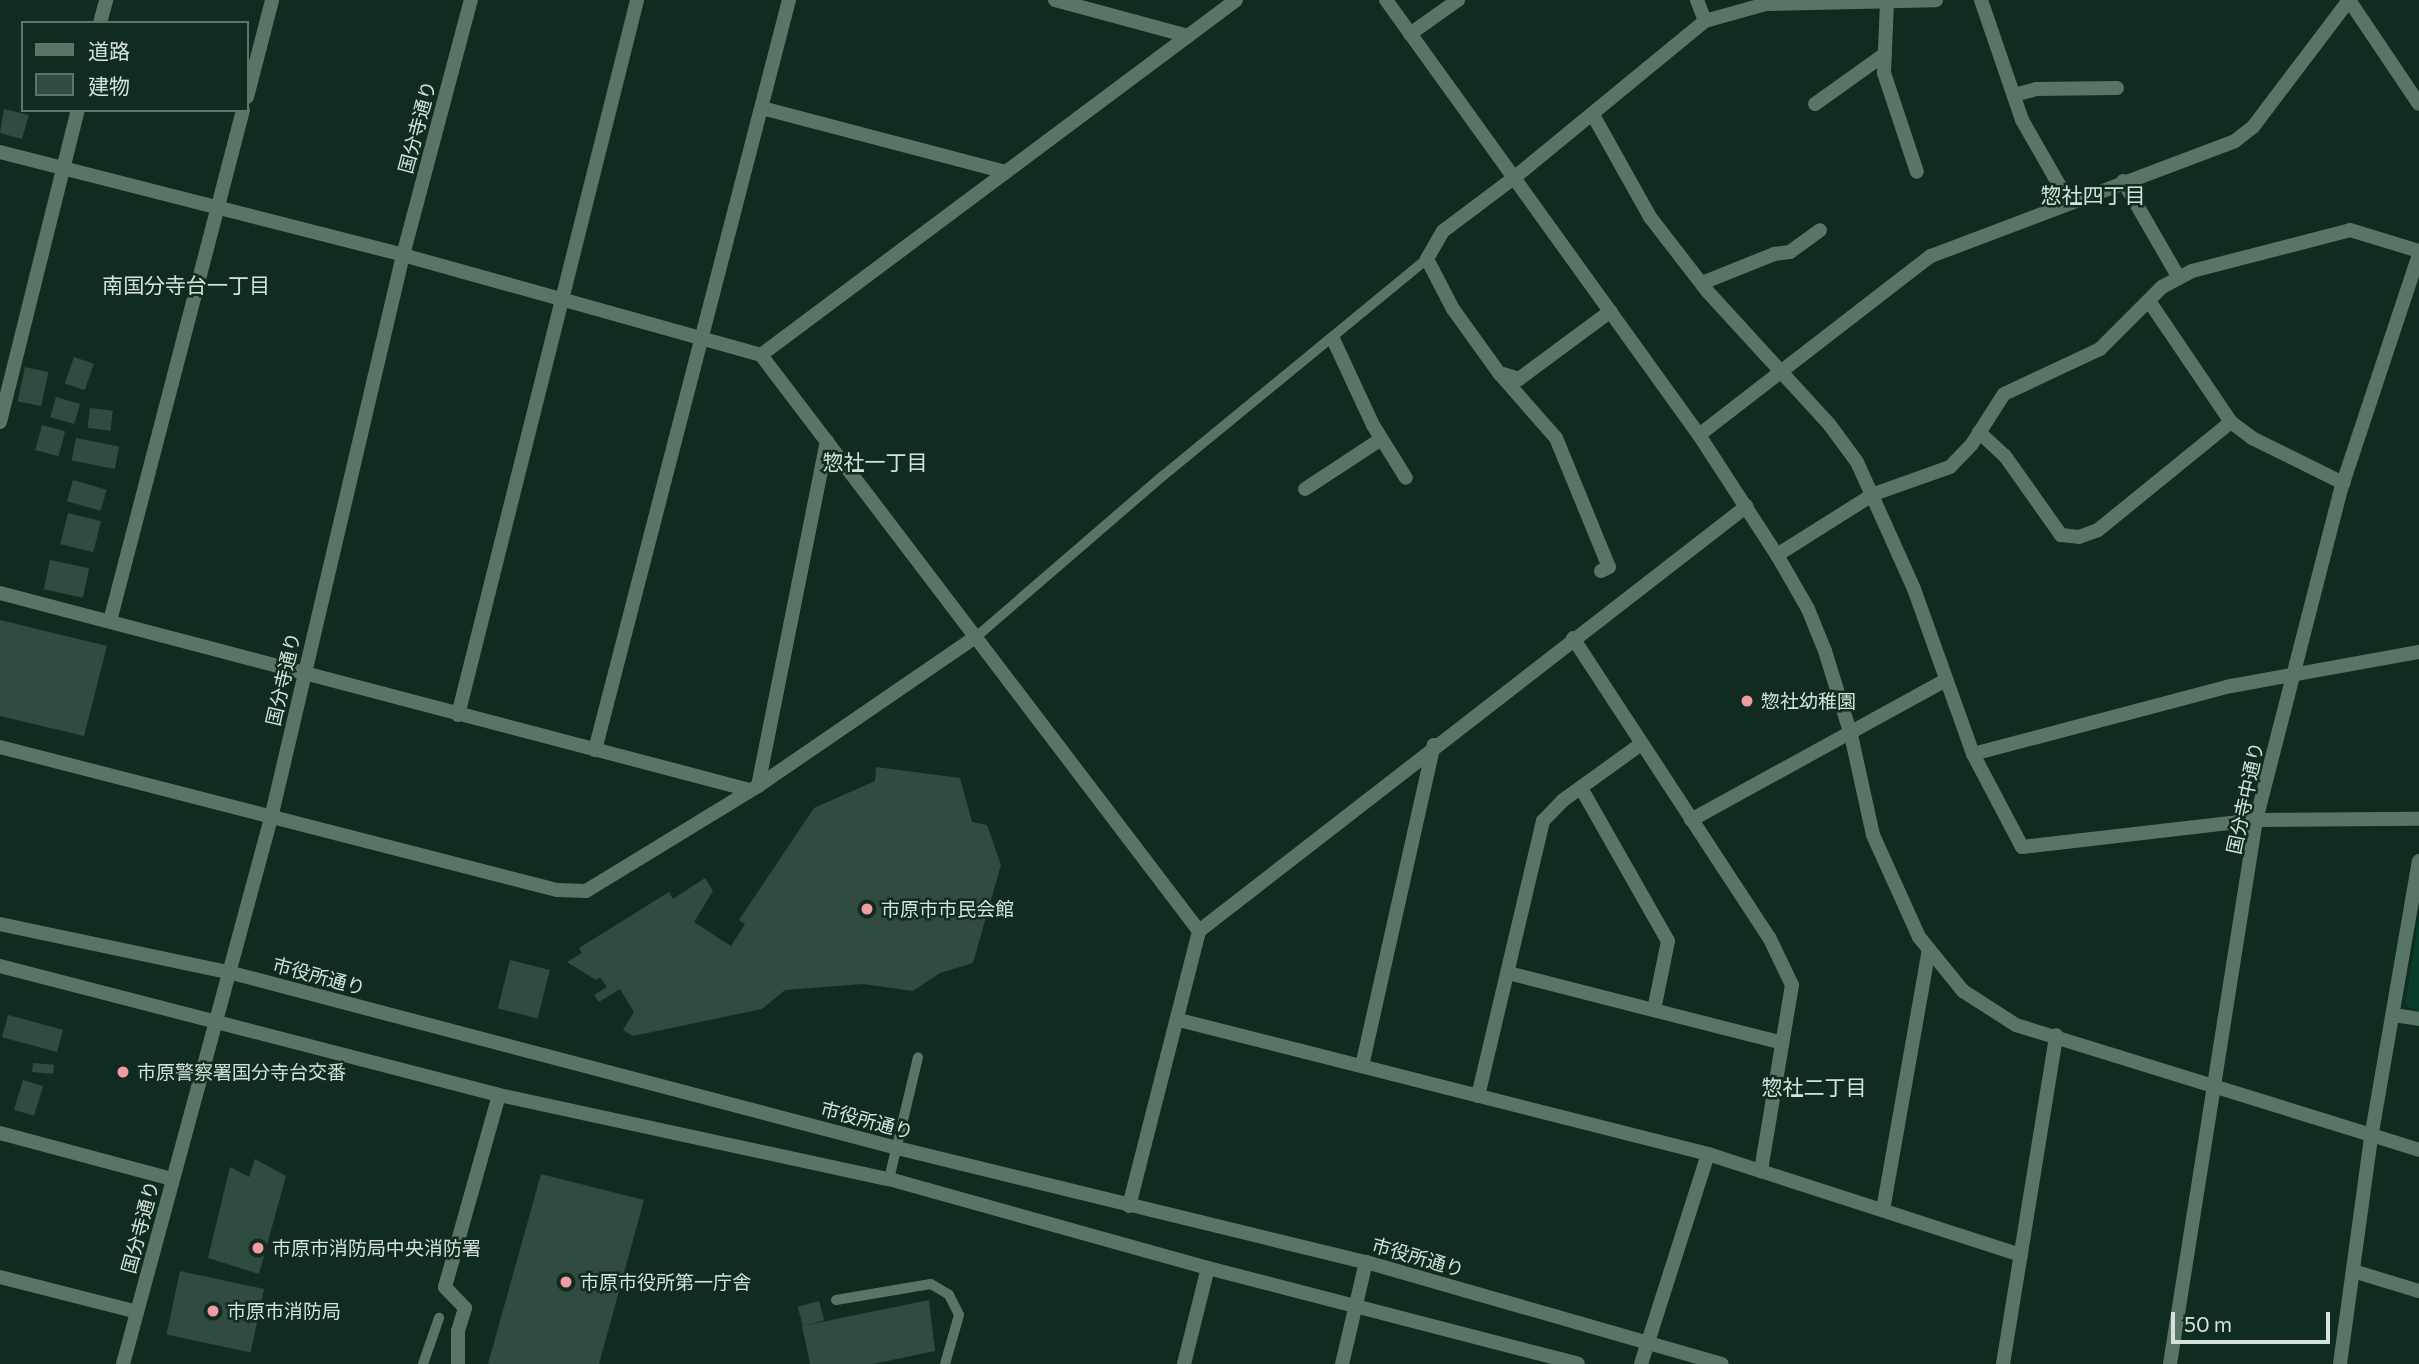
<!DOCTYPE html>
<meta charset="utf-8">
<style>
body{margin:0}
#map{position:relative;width:2419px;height:1364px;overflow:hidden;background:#102c20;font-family:Commissioner,"Noto Sans JP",sans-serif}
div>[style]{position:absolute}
.green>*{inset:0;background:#073d2a}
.building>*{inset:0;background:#304b3f;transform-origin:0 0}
.service>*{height:10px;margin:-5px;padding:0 5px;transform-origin:5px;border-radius:5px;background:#587567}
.minor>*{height:14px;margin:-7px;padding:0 7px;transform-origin:7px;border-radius:7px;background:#587567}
.tertiary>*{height:14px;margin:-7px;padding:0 7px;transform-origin:7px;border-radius:7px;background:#587567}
.dots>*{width:19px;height:19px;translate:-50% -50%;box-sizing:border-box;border:4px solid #102c20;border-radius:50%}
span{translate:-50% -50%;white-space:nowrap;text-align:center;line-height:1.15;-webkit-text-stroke:5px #102c20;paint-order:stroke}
.street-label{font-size:19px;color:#d3e3db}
.poi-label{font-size:19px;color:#d3e3db}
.left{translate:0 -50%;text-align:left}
.neighbourhood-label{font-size:21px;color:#d3e3db}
.legend{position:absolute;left:21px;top:21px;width:228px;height:91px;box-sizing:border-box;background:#102c20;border:2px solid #5e756b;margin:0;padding:9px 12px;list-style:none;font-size:21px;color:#d3e3db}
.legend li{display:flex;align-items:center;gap:14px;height:35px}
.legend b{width:35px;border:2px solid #5e756b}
.scale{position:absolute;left:2171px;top:1312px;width:159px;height:32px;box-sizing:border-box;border:4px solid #d3e3db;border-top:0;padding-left:9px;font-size:21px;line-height:24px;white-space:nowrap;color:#d3e3db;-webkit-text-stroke:5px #102c20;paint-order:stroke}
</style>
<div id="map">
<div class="green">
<i style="clip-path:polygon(2419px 918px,2419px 1012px,2405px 1005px)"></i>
</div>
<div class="building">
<i style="clip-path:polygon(4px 109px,29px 115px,22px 139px,0 133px)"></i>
<i style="left:74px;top:357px;width:21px;height:28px;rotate:19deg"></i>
<i style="left:25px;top:367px;width:24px;height:35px;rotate:12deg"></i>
<i style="left:56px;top:397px;width:25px;height:21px;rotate:16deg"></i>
<i style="left:90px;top:408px;width:23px;height:20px;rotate:7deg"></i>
<i style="left:42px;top:425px;width:24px;height:26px;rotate:15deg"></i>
<i style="left:76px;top:438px;width:44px;height:23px;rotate:11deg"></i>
<i style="left:73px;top:480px;width:35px;height:22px;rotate:16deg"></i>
<i style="left:68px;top:513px;width:34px;height:32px;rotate:14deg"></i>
<i style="left:50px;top:560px;width:40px;height:30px;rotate:12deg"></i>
<i style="clip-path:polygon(0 620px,107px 646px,84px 736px,0 716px)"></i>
<i style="clip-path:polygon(876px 767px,960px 778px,972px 822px,987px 825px,1001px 865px,973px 963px,940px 973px,913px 991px,863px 984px,785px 990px,762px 1009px,633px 1036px,623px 1030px,634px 1012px,620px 989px,599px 1002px,594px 995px,607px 987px,600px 977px,596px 980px,567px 962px,582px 953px,579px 948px,669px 892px,673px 899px,705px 878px,713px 891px,694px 922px,731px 946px,745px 924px,739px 920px,814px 808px,875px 781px)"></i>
<i style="left:510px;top:960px;width:41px;height:50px;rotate:14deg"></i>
<i style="left:8px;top:1015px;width:57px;height:23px;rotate:15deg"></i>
<i style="left:33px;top:1063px;width:21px;height:9px;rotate:5deg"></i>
<i style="left:23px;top:1080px;width:21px;height:31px;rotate:17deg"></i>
<i style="clip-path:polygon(255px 1159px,286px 1176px,259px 1274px,208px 1258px,230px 1167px,249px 1177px)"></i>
<i style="clip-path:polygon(541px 1174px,644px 1200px,599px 1364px,488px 1364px)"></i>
<i style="left:180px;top:1271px;width:86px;height:65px;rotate:12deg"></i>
<i style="clip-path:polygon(929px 1300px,935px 1351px,873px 1364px,810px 1364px,802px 1326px)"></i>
<i style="left:819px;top:1301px;width:20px;height:22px;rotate:75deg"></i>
</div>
<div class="service">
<i style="left:976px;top:637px;width:248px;rotate:-40.8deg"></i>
<i style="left:1164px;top:475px;width:340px;rotate:-39.4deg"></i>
<i style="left:889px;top:1179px;width:125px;rotate:-76.6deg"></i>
<i style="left:836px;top:1300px;width:96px;rotate:-9.6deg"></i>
<i style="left:931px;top:1284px;width:21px;rotate:31deg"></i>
<i style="left:949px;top:1295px;width:22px;rotate:63deg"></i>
<i style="left:959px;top:1315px;width:51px;rotate:105.9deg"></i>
<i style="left:423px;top:1364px;width:49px;rotate:-70.8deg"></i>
</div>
<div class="minor">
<i style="left:1055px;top:0;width:138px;rotate:15.1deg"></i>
<i style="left:1697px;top:0;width:22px;rotate:69deg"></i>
<i style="left:1981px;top:0;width:127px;rotate:71.1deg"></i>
<i style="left:2022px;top:120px;width:95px;rotate:60.2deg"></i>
<i style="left:2349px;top:0;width:125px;rotate:56.1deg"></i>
<i style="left:1887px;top:3px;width:70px;rotate:92.5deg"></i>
<i style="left:1884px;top:73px;width:104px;rotate:71.6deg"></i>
<i style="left:100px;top:23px;width:24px;rotate:-75deg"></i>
<i style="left:1410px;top:34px;width:59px;rotate:-35.3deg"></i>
<i style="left:2014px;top:95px;width:23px;rotate:-15deg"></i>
<i style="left:2036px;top:89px;width:81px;rotate:-0.7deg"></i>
<i style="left:247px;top:97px;width:100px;rotate:-75.5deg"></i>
<i style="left:1815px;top:104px;width:86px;rotate:-35.5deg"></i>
<i style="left:762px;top:108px;width:252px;rotate:14.7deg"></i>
<i style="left:1593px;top:115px;width:117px;rotate:60.8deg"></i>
<i style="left:1650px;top:217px;width:95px;rotate:52.3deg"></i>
<i style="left:1708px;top:292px;width:179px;rotate:47.5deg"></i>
<i style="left:1829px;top:424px;width:47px;rotate:53.6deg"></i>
<i style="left:1857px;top:462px;width:139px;rotate:65.8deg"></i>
<i style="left:1914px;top:589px;width:175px;rotate:70.3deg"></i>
<i style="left:1973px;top:754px;width:105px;rotate:62.2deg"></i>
<i style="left:2022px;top:847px;width:236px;rotate:-6.6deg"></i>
<i style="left:2256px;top:820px;width:163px;rotate:-0.4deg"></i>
<i style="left:0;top:152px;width:416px;rotate:14.3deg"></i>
<i style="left:403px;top:255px;width:372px;rotate:15.6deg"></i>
<i style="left:761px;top:355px;width:724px;rotate:52.75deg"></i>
<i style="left:1515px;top:177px;width:90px;rotate:143.1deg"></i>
<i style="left:1443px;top:231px;width:32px;rotate:120deg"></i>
<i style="left:1427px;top:259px;width:56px;rotate:62.5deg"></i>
<i style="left:1453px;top:309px;width:79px;rotate:54.3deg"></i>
<i style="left:1499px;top:373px;width:86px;rotate:48.8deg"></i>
<i style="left:1556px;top:438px;width:139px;rotate:67.7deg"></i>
<i style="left:1609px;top:567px;width:9px;rotate:153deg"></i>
<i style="left:2123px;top:181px;width:112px;rotate:60deg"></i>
<i style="left:1702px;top:283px;width:78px;rotate:-21.9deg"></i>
<i style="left:1774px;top:254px;width:16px;rotate:-7deg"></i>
<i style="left:1790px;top:252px;width:37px;rotate:-36deg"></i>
<i style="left:2149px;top:301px;width:146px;rotate:55.9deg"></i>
<i style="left:2231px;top:422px;width:26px;rotate:37deg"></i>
<i style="left:2252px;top:438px;width:102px;rotate:26.3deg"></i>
<i style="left:1333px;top:339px;width:95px;rotate:65.1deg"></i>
<i style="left:1373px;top:425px;width:62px;rotate:58.1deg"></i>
<i style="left:761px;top:355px;width:593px;rotate:-36.77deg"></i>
<i style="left:1503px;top:374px;width:17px;rotate:17deg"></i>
<i style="left:1519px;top:379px;width:114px;rotate:-36.5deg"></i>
<i style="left:0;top:422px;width:322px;rotate:-76deg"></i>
<i style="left:1979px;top:432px;width:35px;rotate:43deg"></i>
<i style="left:2005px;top:456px;width:97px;rotate:54.7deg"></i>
<i style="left:2061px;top:535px;width:18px;rotate:6deg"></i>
<i style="left:2079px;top:537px;width:20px;rotate:-20deg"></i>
<i style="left:2098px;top:530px;width:171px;rotate:-39.1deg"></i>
<i style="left:1699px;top:435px;width:293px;rotate:-37.7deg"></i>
<i style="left:1931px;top:256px;width:325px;rotate:-20.7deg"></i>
<i style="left:2235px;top:141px;width:23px;rotate:-38deg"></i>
<i style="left:2253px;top:127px;width:159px;rotate:-52.9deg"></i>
<i style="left:1305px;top:489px;width:91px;rotate:-33.3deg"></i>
<i style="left:1777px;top:555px;width:115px;rotate:-32.2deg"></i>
<i style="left:1874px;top:494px;width:81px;rotate:-19.6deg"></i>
<i style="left:1950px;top:467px;width:32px;rotate:-46deg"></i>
<i style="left:1972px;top:444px;width:59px;rotate:-57.4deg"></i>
<i style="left:2004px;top:394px;width:106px;rotate:-25.1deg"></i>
<i style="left:2100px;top:349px;width:88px;rotate:-45deg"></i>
<i style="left:2162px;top:287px;width:34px;rotate:-28deg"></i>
<i style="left:2192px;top:271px;width:163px;rotate:-14.5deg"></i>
<i style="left:2350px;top:230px;width:72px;rotate:16.9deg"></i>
<i style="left:0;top:593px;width:775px;rotate:14.72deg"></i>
<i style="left:110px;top:621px;width:528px;rotate:-75.41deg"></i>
<i style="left:1573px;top:638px;width:358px;rotate:56.8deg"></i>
<i style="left:1769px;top:937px;width:53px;rotate:64.4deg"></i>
<i style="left:1792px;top:985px;width:189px;rotate:99.5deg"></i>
<i style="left:458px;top:715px;width:737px;rotate:-75.94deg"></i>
<i style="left:0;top:747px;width:575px;rotate:14.4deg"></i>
<i style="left:557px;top:890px;width:29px;rotate:2deg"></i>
<i style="left:586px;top:891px;width:202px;rotate:-31.4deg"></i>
<i style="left:758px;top:786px;width:264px;rotate:-34.4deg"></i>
<i style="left:595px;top:750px;width:775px;rotate:-75.5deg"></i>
<i style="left:1973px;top:754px;width:267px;rotate:-14.8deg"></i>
<i style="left:2231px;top:686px;width:191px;rotate:-10.3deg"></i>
<i style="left:758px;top:786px;width:352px;rotate:-78.7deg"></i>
<i style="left:1581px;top:788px;width:176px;rotate:60.4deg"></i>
<i style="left:1668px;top:941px;width:70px;rotate:101.5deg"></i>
<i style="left:1691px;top:820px;width:289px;rotate:-28.8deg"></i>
<i style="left:1508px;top:973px;width:283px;rotate:14.3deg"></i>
<i style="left:2394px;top:1015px;width:25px;rotate:9deg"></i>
<i style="left:1179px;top:1020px;width:546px;rotate:14.21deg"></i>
<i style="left:1708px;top:1154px;width:329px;rotate:17.9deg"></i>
<i style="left:1362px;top:1066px;width:329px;rotate:-77.4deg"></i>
<i style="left:1478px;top:1096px;width:283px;rotate:-76.7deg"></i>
<i style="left:1543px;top:821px;width:28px;rotate:-46deg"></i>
<i style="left:1562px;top:801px;width:97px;rotate:-35.8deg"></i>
<i style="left:0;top:1133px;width:178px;rotate:15deg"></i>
<i style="left:1129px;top:1206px;width:284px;rotate:-75.7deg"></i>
<i style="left:1199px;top:931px;width:693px;rotate:-37.8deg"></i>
<i style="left:1883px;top:1210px;width:265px;rotate:-80deg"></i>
<i style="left:2353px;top:1271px;width:69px;rotate:16.9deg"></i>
<i style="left:0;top:1277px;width:141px;rotate:14.3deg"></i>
<i style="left:458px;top:1364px;width:33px;rotate:-90deg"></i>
<i style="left:458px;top:1331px;width:24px;rotate:-73deg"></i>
<i style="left:465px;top:1308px;width:29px;rotate:-134deg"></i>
<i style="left:445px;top:1287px;width:199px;rotate:-74.3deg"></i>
<i style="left:1184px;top:1364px;width:99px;rotate:-76deg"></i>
<i style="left:1641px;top:1364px;width:220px;rotate:-72.3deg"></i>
<i style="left:2003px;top:1364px;width:333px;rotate:-80.8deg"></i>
<i style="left:2340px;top:1364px;width:228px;rotate:-82.2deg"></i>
<i style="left:2371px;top:1138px;width:281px;rotate:-80.2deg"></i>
</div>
<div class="tertiary">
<i style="left:1386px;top:0;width:536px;rotate:54.26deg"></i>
<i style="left:1699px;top:435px;width:143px;rotate:57deg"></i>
<i style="left:1777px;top:555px;width:62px;rotate:60.1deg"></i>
<i style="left:1808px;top:609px;width:45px;rotate:68deg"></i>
<i style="left:1825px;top:651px;width:88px;rotate:72.8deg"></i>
<i style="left:1851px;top:735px;width:102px;rotate:77.6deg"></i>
<i style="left:1873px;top:835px;width:112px;rotate:65.7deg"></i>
<i style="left:1919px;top:937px;width:70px;rotate:50.8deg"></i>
<i style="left:1963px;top:991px;width:63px;rotate:32.7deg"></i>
<i style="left:2016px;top:1025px;width:422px;rotate:17.2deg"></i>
<i style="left:1515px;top:177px;width:246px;rotate:-39.4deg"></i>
<i style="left:1705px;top:21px;width:63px;rotate:-15.6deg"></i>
<i style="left:1766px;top:4px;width:170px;rotate:-1.3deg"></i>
<i style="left:0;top:924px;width:233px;rotate:11.9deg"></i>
<i style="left:228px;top:972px;width:692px;rotate:14.74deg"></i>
<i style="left:897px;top:1148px;width:483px;rotate:13.7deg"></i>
<i style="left:1366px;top:1262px;width:370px;rotate:16deg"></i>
<i style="left:0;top:966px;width:515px;rotate:14.49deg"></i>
<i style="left:499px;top:1095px;width:399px;rotate:12.2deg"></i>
<i style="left:889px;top:1179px;width:331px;rotate:15.6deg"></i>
<i style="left:1208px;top:1268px;width:382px;rotate:14.5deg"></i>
<i style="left:123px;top:1364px;width:566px;rotate:-74.83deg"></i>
<i style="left:271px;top:818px;width:578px;rotate:-76.8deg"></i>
<i style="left:403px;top:255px;width:264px;rotate:-75.1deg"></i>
<i style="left:1342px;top:1364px;width:105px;rotate:-76.8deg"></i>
<i style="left:2170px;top:1364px;width:551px;rotate:-81.02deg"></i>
<i style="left:2256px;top:820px;width:342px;rotate:-75.6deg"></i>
<i style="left:2341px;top:489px;width:248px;rotate:-71.6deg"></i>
</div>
<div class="dots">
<i style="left:1747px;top:701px;background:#f49aa2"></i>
<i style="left:867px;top:909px;background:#f49aa2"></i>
<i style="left:123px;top:1072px;background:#f49aa2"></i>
<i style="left:258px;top:1248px;background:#f49aa2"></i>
<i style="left:566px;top:1282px;background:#f49aa2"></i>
<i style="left:213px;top:1311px;background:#f49aa2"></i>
</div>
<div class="street-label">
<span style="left:417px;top:127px;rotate:-75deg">国分寺通り</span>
<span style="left:283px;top:679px;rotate:-77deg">国分寺通り</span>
<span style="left:2245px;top:798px;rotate:-78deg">国分寺中通り</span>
<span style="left:319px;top:976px;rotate:15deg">市役所通り</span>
<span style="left:867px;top:1120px;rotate:15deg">市役所通り</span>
<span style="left:140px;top:1227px;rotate:-75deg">国分寺通り</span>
<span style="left:1418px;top:1257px;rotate:16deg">市役所通り</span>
</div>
<div class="poi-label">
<span class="left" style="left:1761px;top:701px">惣社幼稚園</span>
<span class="left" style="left:881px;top:909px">市原市市民会館</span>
<span class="left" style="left:137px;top:1072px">市原警察署国分寺台交番</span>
<span class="left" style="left:272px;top:1248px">市原市消防局中央消防署</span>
<span class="left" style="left:580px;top:1282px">市原市役所第一庁舎</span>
<span class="left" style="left:227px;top:1311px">市原市消防局</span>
</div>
<div class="neighbourhood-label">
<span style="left:2093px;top:195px">惣社四丁目</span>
<span style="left:186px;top:285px">南国分寺台一丁目</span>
<span style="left:875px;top:462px">惣社一丁目</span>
<span style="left:1814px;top:1087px">惣社二丁目</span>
</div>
<ul class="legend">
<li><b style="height:9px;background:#587567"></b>道路</li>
<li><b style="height:19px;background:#304b3f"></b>建物</li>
</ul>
<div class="scale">50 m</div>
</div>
